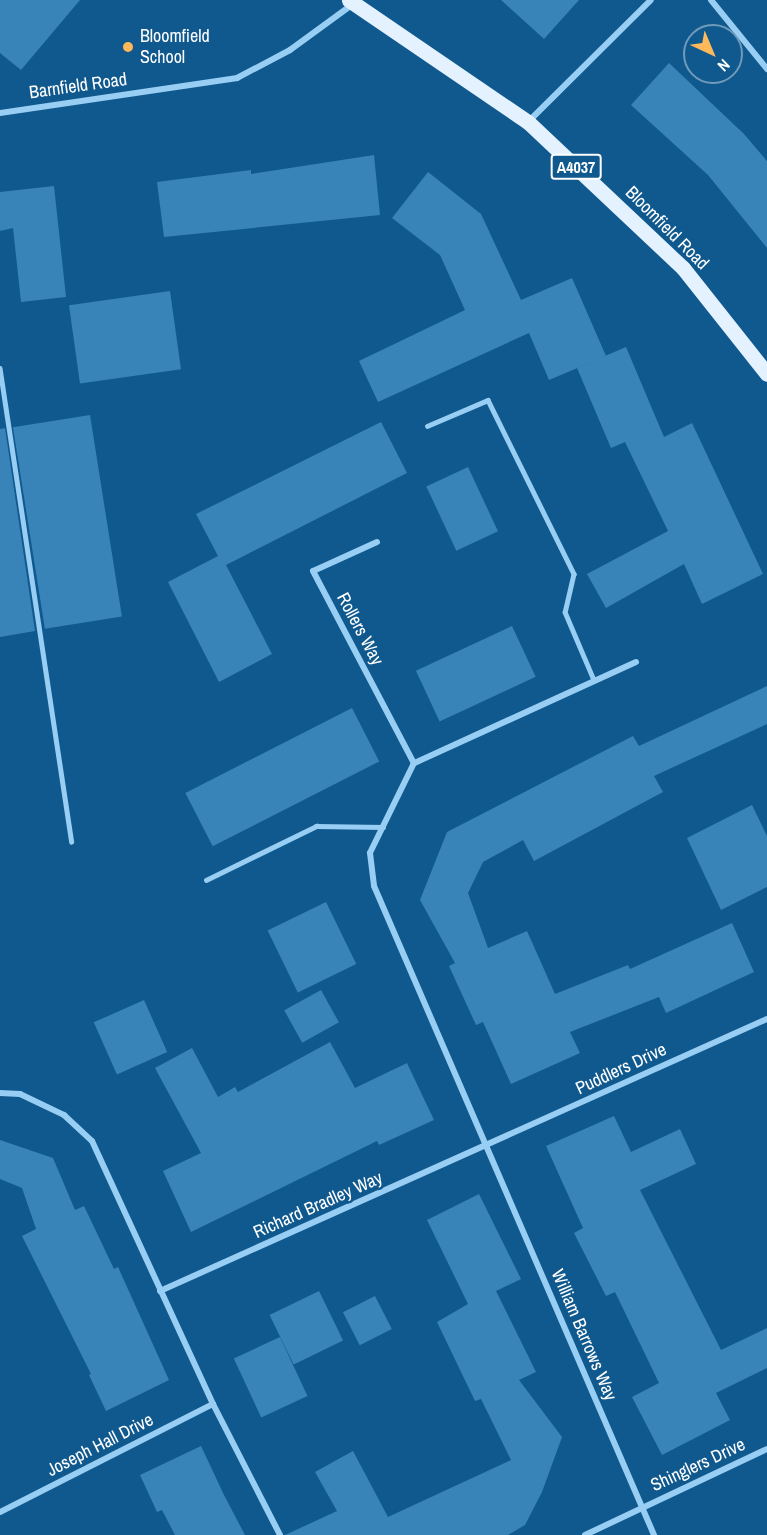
<!DOCTYPE html>
<style>
body{margin:0}
#map{position:relative;width:767px;height:1535px;overflow:hidden;background:#10598e;font-family:"Archivo Narrow",sans-serif}
div>[style]{position:absolute}
.building>*{inset:0;background:#3883b8;transform-origin:0 0}
.service>*{height:4.5px;margin:-2.25px;padding:0 2.25px;transform-origin:2.25px;border-radius:2.25px;background:#98cef3}
.minor>*{height:6px;margin:-3px;padding:0 3px;transform-origin:3px;border-radius:3px;background:#98cef3}
.primary>*{height:15px;margin:-7.5px;padding:0 7.5px;transform-origin:7.5px;border-radius:7.5px;background:#e4f2ff}
.dots>*{width:16px;height:16px;translate:-50% -50%;box-sizing:border-box;border:3px solid #10598e;border-radius:50%}
span{translate:-50% -50%;white-space:nowrap;text-align:center;line-height:1.15;-webkit-text-stroke:5px #10598e;paint-order:stroke}
.shield-label span{padding:2px 4px;background:#10598e;border:2px solid;border-radius:4px;-webkit-text-stroke-width:0}
.shield-label{font-size:16px;color:#fff;font-weight:700}
.poi-label{font-size:18px;color:#fff}
.left{translate:0 -50%;text-align:left}
.street-label{font-size:18px;color:#fff}
.north{position:absolute;left:683px;top:24px;width:60px;height:60px;box-sizing:border-box;background:#10598e;border:2px solid #709bbb;border-radius:50%;rotate:136deg;font-size:16px;font-weight:700;line-height:24px;text-align:center;color:#fff}
.north::after{content:'';display:block;margin:auto;width:21px;height:27px;background:#ffb85a;clip-path:polygon(50% 0,100% 100%,50% 72%,0 100%)}
</style>
<div id="map">
<div class="building">
<i style="clip-path:polygon(0 0,80px 0,21px 70px,0 53px)"></i>
<i style="clip-path:polygon(501px 0,579px 0,544px 39px)"></i>
<i style="clip-path:polygon(669px 63px,744px 134px,767px 161px,767px 248px,708px 175px,631px 105px)"></i>
<i style="clip-path:polygon(374px 155px,380px 215px,164px 237px,157px 182px,251px 170px,251px 174px)"></i>
<i style="clip-path:polygon(428px 172px,481px 214px,521px 300px,572px 278px,606px 356px,549px 380px,529px 333px,378px 402px,359px 361px,465px 310px,440px 255px,392px 218px)"></i>
<i style="clip-path:polygon(54px 186px,66px 297px,21px 302px,13px 228px,0 231px,0 192px)"></i>
<i style="left:170px;top:291px;width:79px;height:102px;rotate:82deg"></i>
<i style="clip-path:polygon(626px 347px,664px 437px,692px 423px,763px 574px,702px 604px,684px 564px,606px 608px,587px 574px,668px 531px,625px 442px,611px 448px,577px 368px)"></i>
<i style="left:90px;top:415px;width:204px;height:78px;rotate:81deg"></i>
<i style="clip-path:polygon(381px 422px,407px 473px,226px 565px,272px 654px,219px 682px,168px 582px,218px 556px,196px 514px)"></i>
<i style="clip-path:polygon(5px 428px,35px 631px,0 637px,0 429px)"></i>
<i style="left:468px;top:467px;width:71px;height:46px;rotate:65deg"></i>
<i style="left:512px;top:626px;width:56px;height:106px;rotate:65deg"></i>
<i style="clip-path:polygon(767px 686px,767px 724px,654px 776px,663px 792px,534px 861px,523px 840px,483px 862px,468px 893px,488px 948px,527px 931px,555px 994px,628px 965px,630px 969px,732px 923px,754px 972px,666px 1013px,659px 997px,570px 1032px,580px 1053px,511px 1084px,483px 1022px,476px 1025px,449px 966px,455px 963px,420px 900px,447px 832px,633px 736px,639px 746px)"></i>
<i style="left:352px;top:708px;width:60px;height:187px;rotate:63deg"></i>
<i style="clip-path:polygon(752px 805px,767px 836px,767px 887px,721px 910px,687px 838px)"></i>
<i style="left:326px;top:902px;width:69px;height:65px;rotate:64deg"></i>
<i style="left:321px;top:990px;width:37px;height:42px;rotate:61deg"></i>
<i style="left:144px;top:1000px;width:57px;height:55px;rotate:66deg"></i>
<i style="clip-path:polygon(330px 1042px,355px 1088px,407px 1063px,434px 1120px,379px 1145px,377px 1141px,191px 1232px,163px 1171px,201px 1153px,155px 1068px,192px 1048px,218px 1097px,235px 1087px,238px 1092px)"></i>
<i style="clip-path:polygon(614px 1116px,631px 1152px,680px 1129px,696px 1164px,640px 1190px,721px 1350px,767px 1328px,767px 1368px,716px 1393px,730px 1420px,662px 1455px,632px 1397px,659px 1383px,615px 1292px,606px 1296px,574px 1233px,583px 1228px,546px 1146px)"></i>
<i style="clip-path:polygon(0 1140px,53px 1158px,75px 1210px,84px 1206px,114px 1269px,118px 1267px,169px 1380px,106px 1411px,89px 1375px,91px 1374px,22px 1236px,36px 1229px,22px 1188px,0 1179px)"></i>
<i style="clip-path:polygon(479px 1194px,521px 1279px,496px 1291px,536px 1372px,519px 1380px,562px 1437px,542px 1492px,525px 1525px,508px 1535px,285px 1535px,337px 1511px,315px 1472px,353px 1451px,388px 1517px,511px 1460px,481px 1399px,475px 1401px,437px 1322px,468px 1304px,427px 1220px)"></i>
<i style="left:319px;top:1291px;width:55px;height:55px;rotate:64deg"></i>
<i style="left:375px;top:1296px;width:37px;height:36px;rotate:63deg"></i>
<i style="left:280px;top:1337px;width:65px;height:51px;rotate:65deg"></i>
<i style="clip-path:polygon(201px 1446px,224px 1495px,245px 1535px,175px 1535px,162px 1510px,157px 1512px,140px 1475px)"></i>
</div>
<div class="service">
<i style="left:0;top:368px;width:479px;rotate:81.4deg"></i>
<i style="left:427px;top:426px;width:66px;rotate:-23.1deg"></i>
<i style="left:488px;top:400px;width:194px;rotate:63.7deg"></i>
<i style="left:574px;top:574px;width:39px;rotate:103deg"></i>
<i style="left:565px;top:612px;width:74px;rotate:66.9deg"></i>
<i style="left:206px;top:880px;width:123px;rotate:-26.1deg"></i>
<i style="left:316px;top:826px;width:67px;rotate:0.9deg"></i>
</div>
<div class="minor">
<i style="left:711px;top:0;width:89px;rotate:50.9deg"></i>
<i style="left:0;top:113px;width:240px;rotate:-8.4deg"></i>
<i style="left:237px;top:78px;width:60px;rotate:-27.8deg"></i>
<i style="left:290px;top:50px;width:78px;rotate:-36.1deg"></i>
<i style="left:528px;top:122px;width:173px;rotate:-44.8deg"></i>
<i style="left:377px;top:542px;width:70px;rotate:155.6deg"></i>
<i style="left:313px;top:571px;width:217px;rotate:62.3deg"></i>
<i style="left:636px;top:662px;width:244px;rotate:155.5deg"></i>
<i style="left:414px;top:763px;width:100px;rotate:116.1deg"></i>
<i style="left:370px;top:853px;width:33px;rotate:83deg"></i>
<i style="left:374px;top:886px;width:707px;rotate:66.66deg"></i>
<i style="left:0;top:1093px;width:20px;rotate:3deg"></i>
<i style="left:20px;top:1094px;width:49px;rotate:25.5deg"></i>
<i style="left:64px;top:1115px;width:38px;rotate:43deg"></i>
<i style="left:92px;top:1141px;width:289px;rotate:65.3deg"></i>
<i style="left:213px;top:1404px;width:147px;rotate:62.9deg"></i>
<i style="left:160px;top:1291px;width:665px;rotate:-24.14deg"></i>
<i style="left:0;top:1512px;width:239px;rotate:-26.9deg"></i>
<i style="left:585px;top:1535px;width:201px;rotate:-25.3deg"></i>
</div>
<div class="primary">
<i style="left:349px;top:0;width:217px;rotate:34.3deg"></i>
<i style="left:528px;top:122px;width:213px;rotate:43.3deg"></i>
<i style="left:683px;top:268px;width:135px;rotate:51.6deg"></i>
</div>
<div class="dots">
<i style="left:128px;top:47px;background:#ffb85a"></i>
</div>
<div class="shield-label">
<span style="left:576px;top:167px">A4037</span>
</div>
<div class="poi-label">
<span class="left" style="left:140px;top:47px">Bloomfield<br>School</span>
</div>
<div class="street-label">
<span style="left:78px;top:86px;rotate:-8deg">Barnfield Road</span>
<span style="left:667px;top:228px;rotate:45deg">Bloomfield Road</span>
<span style="left:360px;top:629px;rotate:62deg">Rollers Way</span>
<span style="left:621px;top:1069px;rotate:-25deg">Puddlers Drive</span>
<span style="left:318px;top:1205px;rotate:-24deg">Richard Bradley Way</span>
<span style="left:584px;top:1335px;rotate:67deg">William Barrows Way</span>
<span style="left:100px;top:1445px;rotate:-27deg">Joseph Hall Drive</span>
<span style="left:698px;top:1465px;rotate:-25deg">Shinglers Drive</span>
</div>
<div class="north">N</div>
</div>
